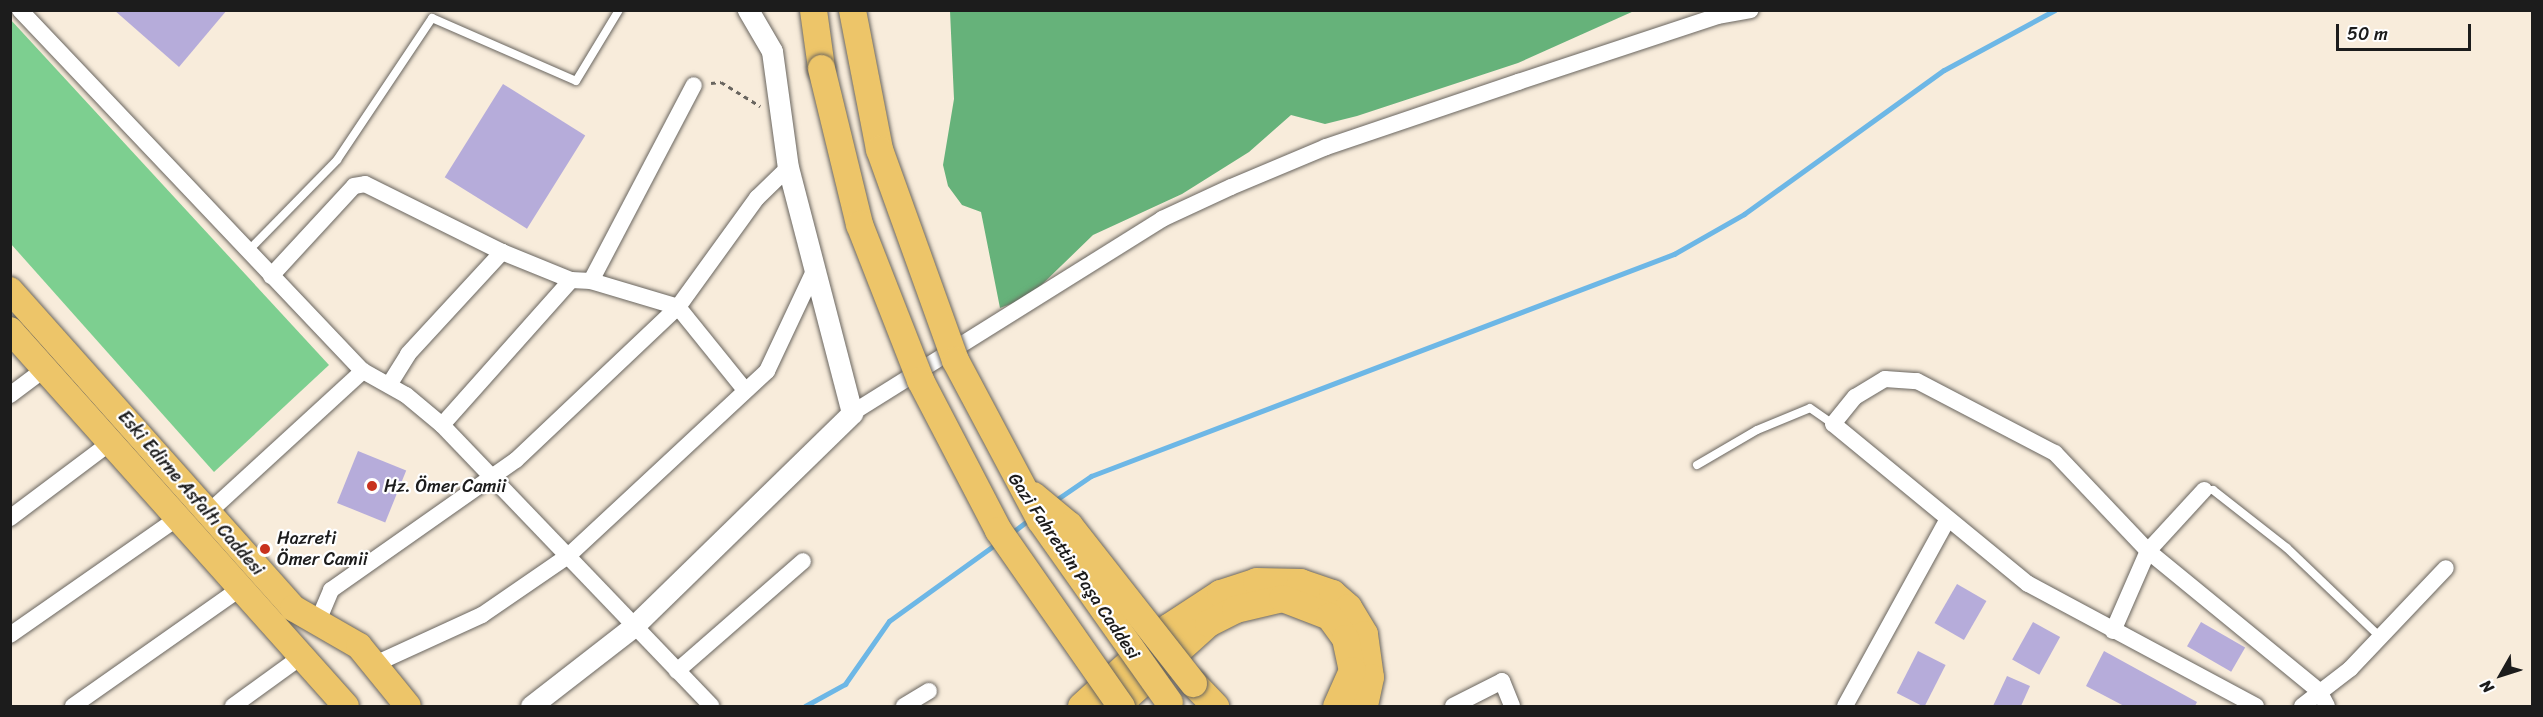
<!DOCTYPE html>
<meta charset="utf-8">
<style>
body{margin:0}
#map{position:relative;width:2543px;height:717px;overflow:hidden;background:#f8ecdb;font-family:Sriracha,sans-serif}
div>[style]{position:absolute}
.green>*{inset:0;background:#7dcf90}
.forest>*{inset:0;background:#66b27a}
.stream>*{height:5px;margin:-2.5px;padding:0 2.5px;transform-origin:2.5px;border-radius:2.5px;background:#6db7e6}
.building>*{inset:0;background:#b6acda;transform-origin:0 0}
.path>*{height:3px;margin-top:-1.5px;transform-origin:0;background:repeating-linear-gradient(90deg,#69655f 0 4.5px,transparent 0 9px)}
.roads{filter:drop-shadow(0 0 2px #69655f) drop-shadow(0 0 2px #69655f)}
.service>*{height:8px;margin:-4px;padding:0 4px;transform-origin:4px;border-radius:4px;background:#fff}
.minor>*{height:16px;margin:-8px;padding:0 8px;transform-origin:8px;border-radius:8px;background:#fff}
.tertiary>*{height:21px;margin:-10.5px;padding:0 10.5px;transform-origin:10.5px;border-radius:10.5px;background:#fff}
.primary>*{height:26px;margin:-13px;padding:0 13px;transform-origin:13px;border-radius:13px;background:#edc569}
.trunk>*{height:27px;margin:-13.5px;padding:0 13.5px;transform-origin:13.5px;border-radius:13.5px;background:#edc569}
.bridges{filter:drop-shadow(0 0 2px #69655f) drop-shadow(0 0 2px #69655f)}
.trunk-bridge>*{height:27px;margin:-13.5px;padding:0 13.5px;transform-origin:13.5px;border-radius:13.5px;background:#edc569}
.dots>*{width:16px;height:16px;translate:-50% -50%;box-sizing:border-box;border:3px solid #fff;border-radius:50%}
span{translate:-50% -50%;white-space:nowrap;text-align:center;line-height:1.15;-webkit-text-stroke:4.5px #fff;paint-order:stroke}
.poi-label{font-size:18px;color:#1c1c1c}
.left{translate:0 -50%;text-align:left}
.street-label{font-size:18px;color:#1c1c1c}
.frame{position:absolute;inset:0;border:12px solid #1c1c1c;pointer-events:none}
.north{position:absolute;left:2471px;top:645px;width:60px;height:60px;-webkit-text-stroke:4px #fff;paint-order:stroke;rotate:231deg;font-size:16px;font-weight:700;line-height:24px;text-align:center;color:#1c1c1c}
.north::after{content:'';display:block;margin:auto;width:21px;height:27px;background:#1c1c1c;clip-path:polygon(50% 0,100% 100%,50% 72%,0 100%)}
.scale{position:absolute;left:2336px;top:24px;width:135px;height:27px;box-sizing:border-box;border:3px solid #1c1c1c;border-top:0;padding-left:8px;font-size:18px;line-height:21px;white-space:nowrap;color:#1c1c1c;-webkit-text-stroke:4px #fff;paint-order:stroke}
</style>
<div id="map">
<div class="green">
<i style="clip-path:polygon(10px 19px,329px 365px,214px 472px,11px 244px)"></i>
</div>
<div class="forest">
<i style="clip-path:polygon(950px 11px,1634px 11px,1518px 63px,1357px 116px,1325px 124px,1291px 115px,1249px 152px,1182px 194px,1093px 235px,1029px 297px,1000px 308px,981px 212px,962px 205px,948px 186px,943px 165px,954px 99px)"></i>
</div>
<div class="stream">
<i style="left:1053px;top:502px;width:46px;rotate:-34.4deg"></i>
<i style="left:1091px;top:476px;width:624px;rotate:-20.85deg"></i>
<i style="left:1674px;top:254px;width:81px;rotate:-29.7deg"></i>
<i style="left:1744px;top:214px;width:246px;rotate:-35.8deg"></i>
<i style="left:1944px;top:70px;width:126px;rotate:-28.4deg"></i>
<i style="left:1010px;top:534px;width:26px;rotate:-37deg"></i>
<i style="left:805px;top:706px;width:46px;rotate:-28.8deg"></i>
<i style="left:845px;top:684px;width:77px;rotate:-55.1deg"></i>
<i style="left:889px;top:621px;width:133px;rotate:-35.8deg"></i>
</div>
<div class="building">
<i style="clip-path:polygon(114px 10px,227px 10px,179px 67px)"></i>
<i style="left:503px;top:84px;width:97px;height:110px;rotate:32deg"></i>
<i style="left:358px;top:451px;width:52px;height:56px;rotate:22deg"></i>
<i style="left:1957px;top:584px;width:34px;height:45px;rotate:30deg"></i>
<i style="left:2033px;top:622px;width:31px;height:43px;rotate:29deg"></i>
<i style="left:2201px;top:622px;width:51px;height:28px;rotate:30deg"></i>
<i style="left:1918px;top:651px;width:31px;height:47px;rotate:27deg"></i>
<i style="clip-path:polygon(2104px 651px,2197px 702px,2195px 706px,2124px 706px,2086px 686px)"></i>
<i style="clip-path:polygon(2007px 676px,2030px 686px,2021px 706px,1993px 706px)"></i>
</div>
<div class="path">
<i style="left:711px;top:83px;width:10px;rotate:-6deg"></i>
<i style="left:721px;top:82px;width:46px;rotate:31.6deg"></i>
</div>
<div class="roads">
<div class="service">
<i style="left:249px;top:250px;width:126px;rotate:-45.6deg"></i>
<i style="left:337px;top:160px;width:171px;rotate:-56.2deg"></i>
<i style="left:432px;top:18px;width:157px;rotate:23.6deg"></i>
<i style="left:576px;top:81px;width:83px;rotate:-58.8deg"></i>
<i style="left:1697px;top:465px;width:69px;rotate:-30.3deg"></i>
<i style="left:1757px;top:430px;width:57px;rotate:-22.5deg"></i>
<i style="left:1810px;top:408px;width:28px;rotate:35deg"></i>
<i style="left:2204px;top:490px;width:9px"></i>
<i style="left:2213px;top:490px;width:94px;rotate:38.1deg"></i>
<i style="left:2287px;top:548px;width:129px;rotate:43.7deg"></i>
</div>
<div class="minor">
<i style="left:20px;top:10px;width:498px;rotate:46.5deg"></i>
<i style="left:363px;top:371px;width:49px;rotate:29.2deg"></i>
<i style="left:406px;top:395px;width:47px;rotate:39.8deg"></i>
<i style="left:442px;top:425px;width:389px;rotate:46.2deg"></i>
<i style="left:271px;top:276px;width:122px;rotate:-47.3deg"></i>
<i style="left:354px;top:186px;width:11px;rotate:-10deg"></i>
<i style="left:365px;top:184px;width:153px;rotate:26.4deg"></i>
<i style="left:591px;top:281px;width:91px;rotate:16.6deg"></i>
<i style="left:678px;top:307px;width:107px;rotate:51.1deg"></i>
<i style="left:389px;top:385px;width:36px;rotate:-58deg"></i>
<i style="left:408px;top:354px;width:139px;rotate:-47.3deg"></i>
<i style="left:502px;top:252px;width:74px;rotate:22.1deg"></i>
<i style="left:10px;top:395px;width:45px;rotate:-36.9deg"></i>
<i style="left:852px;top:413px;width:366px;rotate:-32deg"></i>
<i style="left:1162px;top:219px;width:76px;rotate:-24.9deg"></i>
<i style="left:1231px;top:187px;width:103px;rotate:-22.8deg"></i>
<i style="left:1326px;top:147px;width:203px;rotate:-18.7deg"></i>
<i style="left:1518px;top:82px;width:210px;rotate:-18.3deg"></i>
<i style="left:1717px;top:16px;width:34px;rotate:-10deg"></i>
<i style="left:442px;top:425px;width:194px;rotate:-48.3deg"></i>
<i style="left:571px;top:280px;width:20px;rotate:3deg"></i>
<i style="left:591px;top:281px;width:221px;rotate:-62.3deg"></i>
<i style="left:209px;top:512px;width:209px;rotate:-42.5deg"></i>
<i style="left:10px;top:518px;width:125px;rotate:-36.9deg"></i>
<i style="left:318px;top:621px;width:34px;rotate:-67deg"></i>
<i style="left:331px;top:590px;width:226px;rotate:-35.1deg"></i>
<i style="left:516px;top:460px;width:223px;rotate:-43.4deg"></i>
<i style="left:678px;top:307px;width:135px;rotate:-54.1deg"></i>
<i style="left:757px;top:198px;width:43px;rotate:-44.1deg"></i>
<i style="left:2113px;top:631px;width:87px;rotate:-66.4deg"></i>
<i style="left:2148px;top:551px;width:83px;rotate:-47.4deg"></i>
<i style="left:10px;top:635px;width:205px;rotate:-34.9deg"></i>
<i style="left:375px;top:664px;width:118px;rotate:-24.6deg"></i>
<i style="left:482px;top:615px;width:104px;rotate:-34.5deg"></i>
<i style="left:568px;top:556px;width:272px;rotate:-42.9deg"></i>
<i style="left:767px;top:371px;width:110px;rotate:-64.8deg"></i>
<i style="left:677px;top:671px;width:167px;rotate:-41.1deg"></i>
<i style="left:73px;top:706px;width:205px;rotate:-35.1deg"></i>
<i style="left:233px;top:706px;width:85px;rotate:-35.9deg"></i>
<i style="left:904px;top:706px;width:29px;rotate:-31deg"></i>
<i style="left:1453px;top:706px;width:55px;rotate:-27deg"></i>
<i style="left:1502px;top:681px;width:27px;rotate:68deg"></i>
<i style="left:1845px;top:706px;width:213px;rotate:-61.2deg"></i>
<i style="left:2256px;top:706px;width:259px;rotate:-151.8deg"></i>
<i style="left:2028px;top:584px;width:252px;rotate:-140.6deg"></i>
<i style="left:1833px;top:424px;width:35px;rotate:-51deg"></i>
<i style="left:1855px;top:397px;width:35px;rotate:-31deg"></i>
<i style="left:1885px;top:379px;width:32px;rotate:4deg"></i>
<i style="left:1917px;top:381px;width:156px;rotate:27.6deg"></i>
<i style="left:2055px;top:453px;width:135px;rotate:46.5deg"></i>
<i style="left:2148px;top:551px;width:221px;rotate:39.3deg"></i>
<i style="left:2319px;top:691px;width:17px;rotate:62deg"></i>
<i style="left:2302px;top:706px;width:61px;rotate:-37.6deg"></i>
<i style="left:2350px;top:669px;width:139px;rotate:-46.5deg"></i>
</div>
<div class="tertiary">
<i style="left:531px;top:706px;width:130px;rotate:-37.8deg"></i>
<i style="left:634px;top:626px;width:305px;rotate:-44.3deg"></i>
<i style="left:852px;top:413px;width:253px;rotate:-104.6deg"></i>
<i style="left:788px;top:168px;width:118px;rotate:-97.8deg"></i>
<i style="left:772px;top:51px;width:48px;rotate:-120.3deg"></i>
</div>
<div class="primary">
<i style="left:10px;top:290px;width:426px;rotate:48.3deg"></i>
<i style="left:293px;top:608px;width:76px;rotate:29.9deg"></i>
<i style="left:359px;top:646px;width:77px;rotate:50.8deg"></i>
<i style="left:10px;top:330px;width:504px;rotate:48.22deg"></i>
</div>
<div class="trunk">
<i style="left:813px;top:10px;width:59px;rotate:82.1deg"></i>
<i style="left:1193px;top:683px;width:32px;rotate:46deg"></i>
<i style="left:1081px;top:706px;width:118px;rotate:-42.2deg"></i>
<i style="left:1168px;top:627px;width:62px;rotate:-33.2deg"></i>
<i style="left:1220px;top:593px;width:38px;rotate:-18deg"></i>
<i style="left:1256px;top:581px;width:44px;rotate:1.3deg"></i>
<i style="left:1300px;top:582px;width:34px;rotate:19deg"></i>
<i style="left:1332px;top:593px;width:21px;rotate:41deg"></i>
<i style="left:1348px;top:607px;width:31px;rotate:59deg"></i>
<i style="left:1364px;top:634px;width:43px;rotate:82.1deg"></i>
<i style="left:1370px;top:677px;width:30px;rotate:102deg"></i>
<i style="left:1116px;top:706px;width:124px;rotate:-42.1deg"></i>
<i style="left:1208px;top:623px;width:30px;rotate:-27deg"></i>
<i style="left:1235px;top:609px;width:48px;rotate:-13.2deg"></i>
<i style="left:1282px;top:598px;width:50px;rotate:21deg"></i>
<i style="left:1329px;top:616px;width:27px;rotate:54deg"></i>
<i style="left:1345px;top:638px;width:33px;rotate:78deg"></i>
<i style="left:1352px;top:670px;width:39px;rotate:114deg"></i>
</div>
</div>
<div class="bridges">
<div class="trunk-bridge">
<i style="left:852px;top:10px;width:142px;rotate:79deg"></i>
<i style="left:879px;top:149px;width:224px;rotate:70.2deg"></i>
<i style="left:955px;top:360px;width:181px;rotate:62deg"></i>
<i style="left:1040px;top:520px;width:223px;rotate:54.7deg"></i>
<i style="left:821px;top:68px;width:161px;rotate:76.3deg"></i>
<i style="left:859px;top:224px;width:168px;rotate:68.6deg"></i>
<i style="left:920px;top:380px;width:169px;rotate:62.5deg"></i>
<i style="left:998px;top:530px;width:215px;rotate:55.1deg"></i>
<i style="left:1033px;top:495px;width:47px;rotate:39.8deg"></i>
<i style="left:1069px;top:525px;width:201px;rotate:51.9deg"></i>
</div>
</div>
<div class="dots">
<i style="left:372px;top:486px;background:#c8321e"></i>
<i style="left:265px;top:549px;background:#c8321e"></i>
</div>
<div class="poi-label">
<span class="left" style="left:384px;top:486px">Hz. Ömer Camii</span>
<span class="left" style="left:277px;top:549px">Hazreti<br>Ömer Camii</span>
</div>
<div class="street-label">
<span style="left:191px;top:493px;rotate:49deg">Eski Edirne Asfaltı Caddesi</span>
<span style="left:1074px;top:566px;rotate:56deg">Gazi Fahrettin Paşa Caddesi</span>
</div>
<div class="frame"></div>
<div class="north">N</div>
<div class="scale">50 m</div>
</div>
